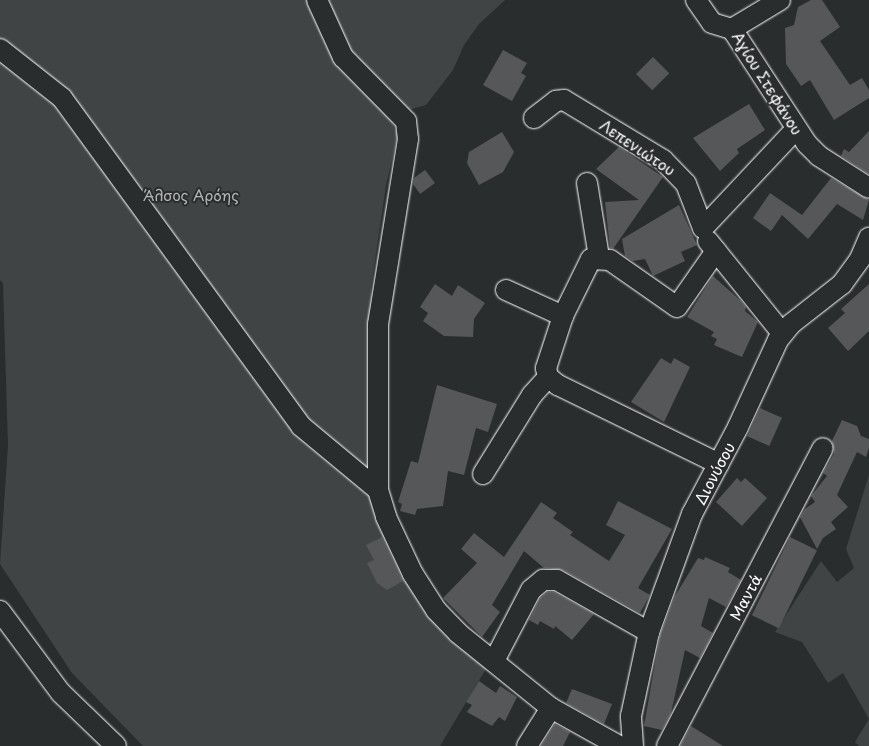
<!DOCTYPE html>
<meta charset="utf-8">
<style>
body{margin:0}
#map{position:relative;width:869px;height:746px;overflow:hidden;background:#2a2d2e;font-family:"Playpen Sans",sans-serif}
div>[style]{position:absolute}
.green>*{inset:0;background:#414445}
.building>*{inset:0;background:#555758;transform-origin:0 0}
.roads{filter:drop-shadow(0 0 1px #fff) drop-shadow(0 0 1px #fff)}
.street>*{height:20px;margin:-10px;padding:0 10px;transform-origin:10px;border-radius:10px;background:#2a2d2e}
span{translate:-50% -50%;white-space:nowrap;text-align:center;line-height:1.15;-webkit-text-stroke:4px #2a2d2e;paint-order:stroke}
.street-label{font-size:15px;color:#fff}
.park-label{font-size:15px;color:#b3b4b5}
</style>
<div id="map">
<div class="green">
<i style="clip-path:polygon(0 0,505px 0,479px 24px,464px 45px,453px 70px,426px 105px,401px 112px,392px 122px,398px 135px,386px 185px,371px 288px,376px 516px,487px 667px,440px 746px,143px 746px,72px 673px,0 564px,8px 445px,3px 283px,0 280px)"></i>
<i style="clip-path:polygon(869px 475px,869px 746px,859px 746px,855px 742px,869px 719px,843px 673px,828px 683px,802px 642px,775px 632px,821px 561px,837px 582px,854px 568px,846px 549px)"></i>
</div>
<div class="building">
<i style="clip-path:polygon(811px 0,822px 0,840px 27px,820px 41px,850px 85px,862px 78px,869px 90px,869px 98px,834px 120px,810px 80px,801px 86px,786px 64px,785px 28px,794px 25px,798px 7px)"></i>
<i style="clip-path:polygon(503px 50px,527px 63px,521px 73px,526px 76px,512px 101px,483px 85px)"></i>
<i style="left:653px;top:57px;width:23px;height:24px;rotate:45deg"></i>
<i style="clip-path:polygon(749px 104px,765px 130px,737px 149px,739px 153px,720px 171px,693px 138px)"></i>
<i style="clip-path:polygon(869px 131px,869px 174px,841px 156px,844px 149px,849px 152px)"></i>
<i style="clip-path:polygon(502px 132px,514px 152px,503px 172px,479px 185px,467px 163px,469px 152px)"></i>
<i style="clip-path:polygon(619px 147px,663px 177px,613px 249px,610px 248px,605px 202px,639px 200px,596px 169px)"></i>
<i style="clip-path:polygon(425px 170px,435px 183px,420px 194px,413px 184px,414px 178px)"></i>
<i style="clip-path:polygon(831px 178px,869px 200px,863px 220px,837px 204px,808px 239px,782px 215px,771px 231px,753px 218px,770px 193px,802px 215px)"></i>
<i style="clip-path:polygon(679px 205px,697px 245px,681px 252px,685px 261px,653px 276px,645px 259px,633px 261px,625px 256px,622px 239px)"></i>
<i style="clip-path:polygon(713px 276px,741px 301px,746px 307px,745px 311px,758px 322px,742px 357px,714px 345px,717px 339px,711px 336px,714px 332px,687px 317px)"></i>
<i style="clip-path:polygon(435px 284px,452px 296px,458px 285px,485px 303px,474px 319px,473px 337px,444px 336px,423px 321px,428px 313px,420px 307px)"></i>
<i style="clip-path:polygon(869px 284px,869px 331px,848px 351px,828px 328px,845px 313px,841px 309px)"></i>
<i style="clip-path:polygon(661px 358px,671px 364px,674px 358px,690px 367px,664px 422px,631px 402px)"></i>
<i style="clip-path:polygon(437px 385px,497px 404px,488px 432px,476px 428px,464px 475px,448px 471px,443px 506px,417px 509px,415px 515px,400px 511px,402px 504px,398px 502px,411px 461px,418px 463px)"></i>
<i style="left:760px;top:408px;width:24px;height:31px;rotate:24deg"></i>
<i style="clip-path:polygon(842px 420px,857px 426px,861px 436px,869px 439px,869px 448px,866px 457px,857px 452px,837px 495px,848px 507px,831px 522px,836px 529px,823px 538px,817px 549px,800px 517px,805px 509px,815px 502px,811px 496px,827px 476px,823px 473px,834px 454px,832px 441px)"></i>
<i style="clip-path:polygon(737px 478px,741px 482px,745px 478px,767px 498px,742px 526px,716px 502px)"></i>
<i style="clip-path:polygon(618px 501px,672px 529px,638px 588px,650px 595px,640px 613px,563px 570px,544px 568px,524px 551px,492px 605px,500px 612px,482px 637px,443px 598px,477px 563px,461px 549px,474px 533px,504px 557px,541px 502px,557px 513px,553px 518px,573px 532px,570px 535px,609px 561px,625px 535px,606px 525px)"></i>
<i style="clip-path:polygon(382px 537px,403px 581px,387px 590px,377px 583px,367px 563px,374px 560px,366px 545px)"></i>
<i style="left:790px;top:537px;width:30px;height:87px;rotate:26deg"></i>
<i style="clip-path:polygon(705px 557px,730px 568px,728px 572px,741px 580px,726px 607px,709px 598px,701px 626px,713px 633px,700px 658px,685px 650px,671px 713px,662px 730px,644px 726px,660px 635px,675px 596px,698px 558px,704px 560px)"></i>
<i style="clip-path:polygon(547px 592px,554px 592px,594px 614px,572px 640px,555px 626px,554px 629px,540px 621px,538px 625px,529px 620px,540px 598px)"></i>
<i style="clip-path:polygon(479px 681px,496px 693px,500px 686px,517px 697px,505px 721px,499px 717px,492px 726px,467px 712px,472px 705px,466px 702px)"></i>
<i style="clip-path:polygon(572px 689px,612px 704px,604px 724px,566px 703px)"></i>
<i style="clip-path:polygon(555px 724px,570px 732px,563px 746px,541px 746px)"></i>
<i style="clip-path:polygon(691px 726px,723px 746px,680px 746px)"></i>
</div>
<div class="roads">
<div class="street">
<i style="left:317px;top:0;width:63px;rotate:65.5deg"></i>
<i style="left:343px;top:57px;width:90px;rotate:45.5deg"></i>
<i style="left:406px;top:121px;width:18px;rotate:84deg"></i>
<i style="left:408px;top:139px;width:187px;rotate:99.2deg"></i>
<i style="left:378px;top:324px;width:166px;rotate:90deg"></i>
<i style="left:696px;top:0;width:28px;rotate:55deg"></i>
<i style="left:712px;top:23px;width:21px;rotate:17deg"></i>
<i style="left:780px;top:0;width:56px;rotate:148.9deg"></i>
<i style="left:732px;top:29px;width:137px;rotate:56.9deg"></i>
<i style="left:807px;top:144px;width:17px;rotate:45deg"></i>
<i style="left:819px;top:156px;width:59px;rotate:32.6deg"></i>
<i style="left:0;top:49px;width:79px;rotate:38.3deg"></i>
<i style="left:62px;top:98px;width:406px;rotate:53.9deg"></i>
<i style="left:301px;top:426px;width:100px;rotate:39.7deg"></i>
<i style="left:378px;top:490px;width:28px;rotate:73deg"></i>
<i style="left:386px;top:517px;width:63px;rotate:64.7deg"></i>
<i style="left:413px;top:574px;width:43px;rotate:57.4deg"></i>
<i style="left:436px;top:610px;width:32px;rotate:46deg"></i>
<i style="left:458px;top:633px;width:119px;rotate:38.9deg"></i>
<i style="left:551px;top:708px;width:78px;rotate:29.2deg"></i>
<i style="left:534px;top:118px;width:28px;rotate:-38deg"></i>
<i style="left:556px;top:101px;width:8px;rotate:-7deg"></i>
<i style="left:564px;top:100px;width:116px;rotate:31.2deg"></i>
<i style="left:663px;top:160px;width:33px;rotate:46deg"></i>
<i style="left:686px;top:184px;width:47px;rotate:68.9deg"></i>
<i style="left:703px;top:228px;width:134px;rotate:-46.8deg"></i>
<i style="left:587px;top:183px;width:75px;rotate:80.8deg"></i>
<i style="left:708px;top:241px;width:118px;rotate:51.2deg"></i>
<i style="left:716px;top:251px;width:68px;rotate:124.9deg"></i>
<i style="left:677px;top:307px;width:82px;rotate:-145deg"></i>
<i style="left:610px;top:260px;width:19px;rotate:-177deg"></i>
<i style="left:591px;top:259px;width:64px;rotate:116.2deg"></i>
<i style="left:563px;top:316px;width:55px;rotate:108.1deg"></i>
<i style="left:546px;top:368px;width:9px;rotate:77deg"></i>
<i style="left:548px;top:377px;width:13px;rotate:39deg"></i>
<i style="left:558px;top:385px;width:179px;rotate:26.1deg"></i>
<i style="left:506px;top:290px;width:63px;rotate:24.5deg"></i>
<i style="left:483px;top:474px;width:93px;rotate:-58.2deg"></i>
<i style="left:532px;top:395px;width:24px;rotate:-48deg"></i>
<i style="left:0;top:611px;width:102px;rotate:53.4deg"></i>
<i style="left:61px;top:693px;width:76px;rotate:43.9deg"></i>
<i style="left:494px;top:661px;width:80px;rotate:-62.5deg"></i>
<i style="left:531px;top:590px;width:16px;rotate:-40deg"></i>
<i style="left:543px;top:580px;width:14px"></i>
<i style="left:557px;top:580px;width:106px;rotate:29.5deg"></i>
<i style="left:527px;top:746px;width:45px;rotate:-57.7deg"></i>
<i style="left:633px;top:746px;width:30px;rotate:-94deg"></i>
<i style="left:631px;top:716px;width:86px;rotate:-77.9deg"></i>
<i style="left:649px;top:632px;width:126px;rotate:-70deg"></i>
<i style="left:692px;top:514px;width:98px;rotate:-62.1deg"></i>
<i style="left:738px;top:427px;width:96px;rotate:-65.3deg"></i>
<i style="left:778px;top:340px;width:21px;rotate:-51deg"></i>
<i style="left:791px;top:324px;width:65px;rotate:-38.1deg"></i>
<i style="left:842px;top:284px;width:31px;rotate:-54deg"></i>
<i style="left:860px;top:259px;width:23px;rotate:-67deg"></i>
<i style="left:667px;top:746px;width:336px;rotate:-62.4deg"></i>
</div>
</div>
<div class="street-label">
<span style="left:768px;top:83px;rotate:58deg">Αγίου Στεφάνου</span>
<span style="left:638px;top:147px;rotate:34deg">Λεπενιώτου</span>
<span style="left:714px;top:473px;rotate:-62deg">Διονύσου</span>
<span style="left:745px;top:597px;rotate:-62deg">Μαντά</span>
</div>
<div class="park-label">
<span style="left:191px;top:195px">Άλσος Αρόης</span>
</div>
</div>
